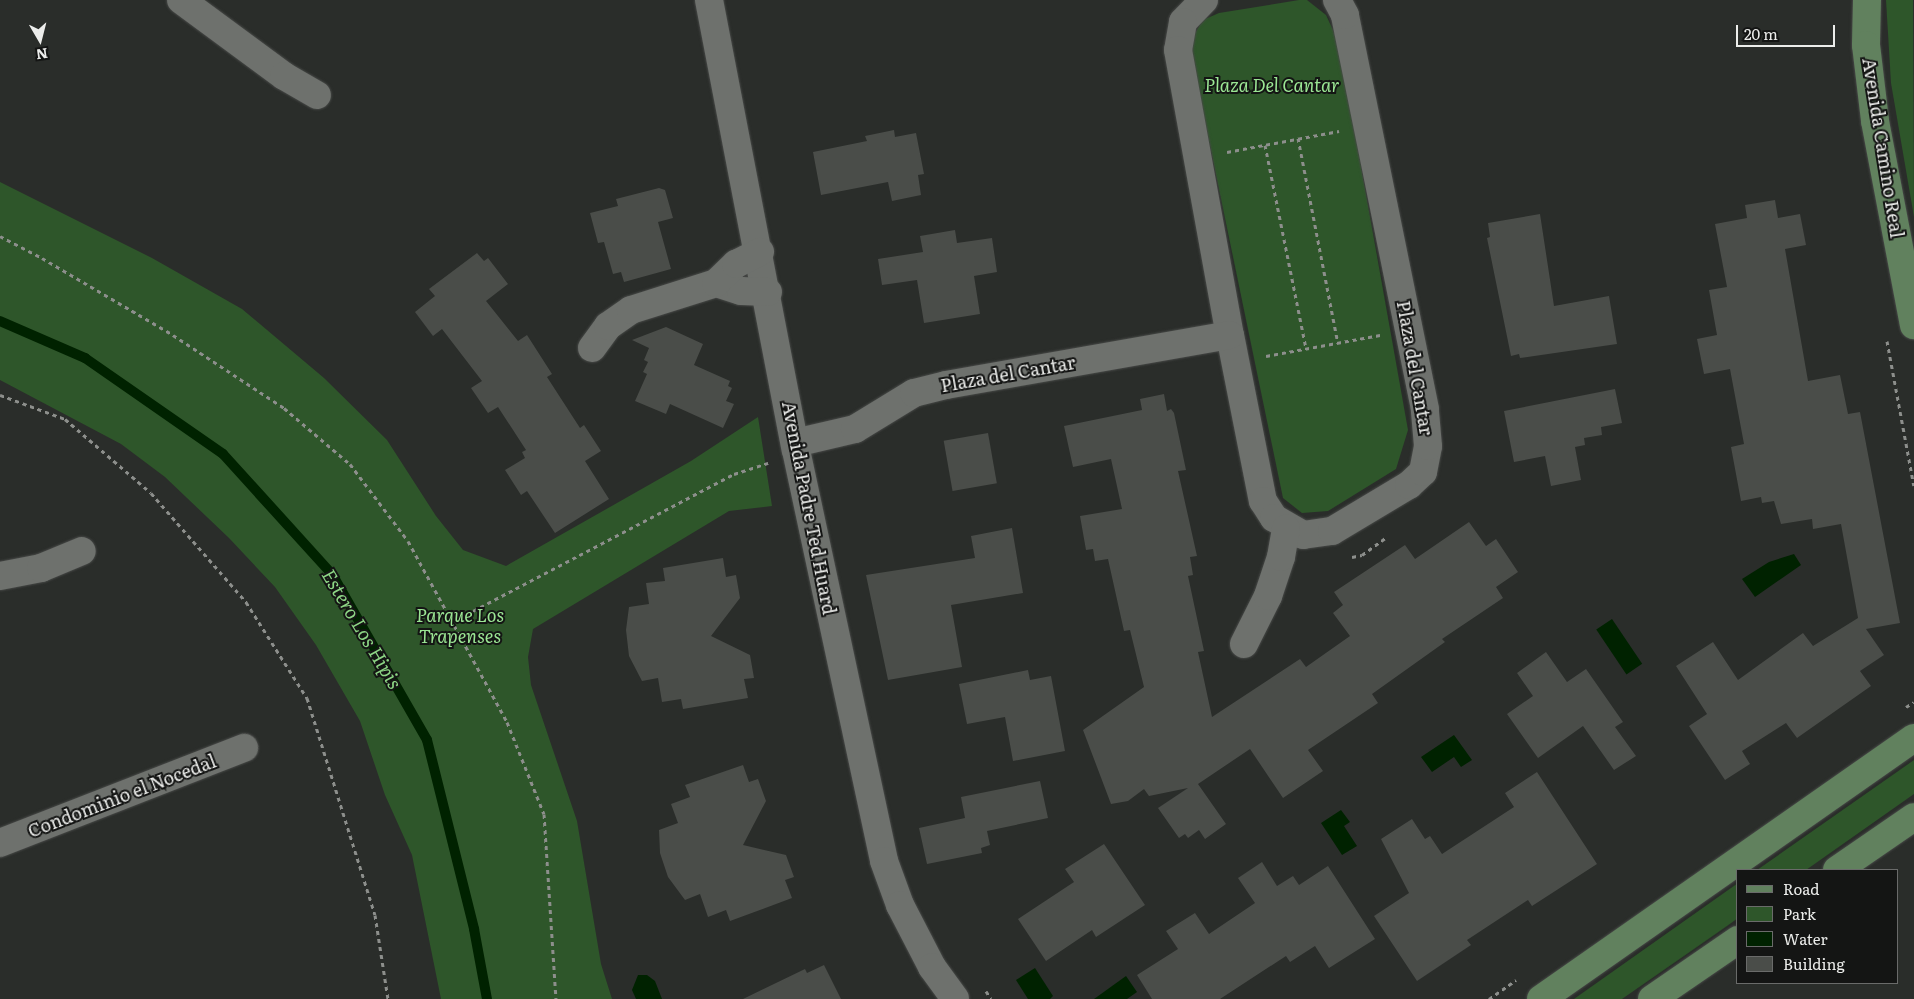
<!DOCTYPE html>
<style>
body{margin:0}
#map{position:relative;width:1914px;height:999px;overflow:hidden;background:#2a2d2a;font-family:Literata,serif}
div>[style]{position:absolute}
.green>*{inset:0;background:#2e562a}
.water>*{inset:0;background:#020;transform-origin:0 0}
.stream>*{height:10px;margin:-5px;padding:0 5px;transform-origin:5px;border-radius:5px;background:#020}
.building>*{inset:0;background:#4a4d49;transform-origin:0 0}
.path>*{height:3px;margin-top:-1.5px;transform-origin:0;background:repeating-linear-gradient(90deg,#8d8f8c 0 4px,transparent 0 8px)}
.roads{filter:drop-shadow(0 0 1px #474947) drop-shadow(0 0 1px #474947)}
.street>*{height:28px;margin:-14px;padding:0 14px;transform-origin:14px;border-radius:14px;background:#6e716d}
.secondary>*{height:28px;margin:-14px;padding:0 14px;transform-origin:14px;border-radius:14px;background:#61815e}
span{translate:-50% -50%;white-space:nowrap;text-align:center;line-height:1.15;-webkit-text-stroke:4px #141514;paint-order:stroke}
.park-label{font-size:18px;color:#9be694;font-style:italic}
.street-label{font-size:18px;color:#ecedeb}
.water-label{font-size:19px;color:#8dd685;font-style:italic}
.legend{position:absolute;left:1736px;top:869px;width:162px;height:115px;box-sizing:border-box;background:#141514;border:1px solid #6a6b6a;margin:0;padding:6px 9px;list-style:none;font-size:15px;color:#ecedeb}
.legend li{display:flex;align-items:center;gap:10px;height:25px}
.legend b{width:25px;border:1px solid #6a6b6a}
.north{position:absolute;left:15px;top:15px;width:50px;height:50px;-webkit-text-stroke:4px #141514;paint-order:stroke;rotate:172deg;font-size:14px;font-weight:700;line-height:20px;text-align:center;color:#ecedeb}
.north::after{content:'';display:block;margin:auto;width:18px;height:22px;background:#ecedeb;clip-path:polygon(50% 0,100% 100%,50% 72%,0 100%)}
.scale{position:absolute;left:1736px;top:25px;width:99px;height:22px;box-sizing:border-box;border:2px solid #ecedeb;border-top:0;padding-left:6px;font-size:15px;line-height:18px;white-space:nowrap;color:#ecedeb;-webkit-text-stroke:4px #141514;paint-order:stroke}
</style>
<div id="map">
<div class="green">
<i style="clip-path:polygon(1299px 0,1307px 0,1326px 15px,1339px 43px,1408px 430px,1396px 469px,1328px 511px,1302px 513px,1283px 498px,1191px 54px,1195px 33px,1203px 20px,1219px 13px)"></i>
<i style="clip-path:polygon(1886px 0,1913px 0,1914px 217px,1891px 83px)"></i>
<i style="clip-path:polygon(0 182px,152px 258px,242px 309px,324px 378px,387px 440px,436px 516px,463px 550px,506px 566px,691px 461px,758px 417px,772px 506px,729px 511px,533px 629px,528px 657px,531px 685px,577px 821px,601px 964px,612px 999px,441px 999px,412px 855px,385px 795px,360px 721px,316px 645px,275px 587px,229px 538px,165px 477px,121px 444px,0 380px)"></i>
<i style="clip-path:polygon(1914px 760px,1914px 794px,1806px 870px,1757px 870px)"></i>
<i style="clip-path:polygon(1738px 883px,1738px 918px,1727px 926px,1622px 999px,1574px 999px)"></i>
</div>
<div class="water">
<i style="clip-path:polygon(1794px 554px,1801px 565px,1755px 597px,1742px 579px,1769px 562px)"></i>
<i style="left:1612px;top:619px;width:54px;height:19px;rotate:56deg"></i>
<i style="clip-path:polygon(1454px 735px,1472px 760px,1461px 767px,1454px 757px,1432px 772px,1421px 757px)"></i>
<i style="clip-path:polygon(1341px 810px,1350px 822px,1344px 826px,1357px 846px,1342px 855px,1321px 823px)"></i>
<i style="clip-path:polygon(1035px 968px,1053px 996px,1050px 999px,1028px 999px,1016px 980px)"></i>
<i style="clip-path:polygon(638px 975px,647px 975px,655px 981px,662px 999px,636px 999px,632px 990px)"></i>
<i style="clip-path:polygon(1126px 976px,1137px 992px,1127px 999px,1094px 999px)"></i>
</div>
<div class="stream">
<i style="left:0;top:321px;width:93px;rotate:23.5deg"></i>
<i style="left:85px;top:358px;width:168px;rotate:34.8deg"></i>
<i style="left:223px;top:454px;width:162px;rotate:47.8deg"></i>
<i style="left:332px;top:574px;width:191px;rotate:60.2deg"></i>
<i style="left:427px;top:740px;width:195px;rotate:76deg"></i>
<i style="left:474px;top:929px;width:71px;rotate:79.5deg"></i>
</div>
<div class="building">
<i style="clip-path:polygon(894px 130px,895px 137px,916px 133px,924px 174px,918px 175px,921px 195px,892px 201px,888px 182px,821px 195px,813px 152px,867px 141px,865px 136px)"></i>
<i style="clip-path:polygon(659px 188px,665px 190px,673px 218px,658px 222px,671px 269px,624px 282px,621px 272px,613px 274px,604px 242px,598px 243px,590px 213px,618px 206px,616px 199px)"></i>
<i style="clip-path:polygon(1775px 200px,1778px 218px,1800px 214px,1806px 245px,1785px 249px,1808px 381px,1840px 375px,1848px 414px,1860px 412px,1900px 623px,1866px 629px,1884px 655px,1860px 671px,1871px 686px,1797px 738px,1786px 723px,1742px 751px,1750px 764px,1725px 780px,1689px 726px,1707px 714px,1676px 666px,1713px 642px,1738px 680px,1803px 633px,1813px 646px,1858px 618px,1841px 524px,1813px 529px,1812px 519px,1781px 524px,1774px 501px,1762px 503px,1761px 497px,1741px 501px,1731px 447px,1744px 444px,1730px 369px,1704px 374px,1697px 339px,1717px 335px,1709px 290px,1727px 287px,1715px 224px,1747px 218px,1745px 205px)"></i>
<i style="clip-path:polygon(1540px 214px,1554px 306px,1609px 296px,1617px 344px,1520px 358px,1519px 354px,1511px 356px,1487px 238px,1490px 237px,1488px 223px)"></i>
<i style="clip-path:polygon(955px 230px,957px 243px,992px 238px,997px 272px,974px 276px,980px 314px,924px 323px,917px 280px,882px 285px,878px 259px,923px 252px,920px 236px)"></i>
<i style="clip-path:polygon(477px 253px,484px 261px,488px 258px,508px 284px,486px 301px,518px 341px,527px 335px,552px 374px,547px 377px,580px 428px,584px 425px,601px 451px,585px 461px,609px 499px,555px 533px,527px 491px,521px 495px,505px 470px,525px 458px,522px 452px,526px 450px,498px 407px,488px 413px,471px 388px,482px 381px,442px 329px,433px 336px,415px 312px,435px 296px,429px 289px)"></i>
<i style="clip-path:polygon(666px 327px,703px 344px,694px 365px,730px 381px,728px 386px,732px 388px,726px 401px,734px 404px,723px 428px,670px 404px,666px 414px,635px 401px,647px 374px,643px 372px,648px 362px,644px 360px,649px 348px,632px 340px)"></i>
<i style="clip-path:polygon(1615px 389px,1622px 423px,1601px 427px,1602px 435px,1584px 438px,1585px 445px,1575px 447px,1581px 480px,1551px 486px,1545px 456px,1514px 462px,1504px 411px)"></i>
<i style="clip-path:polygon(1164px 394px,1167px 411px,1171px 409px,1174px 413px,1186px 470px,1178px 471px,1197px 556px,1190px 557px,1193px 575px,1188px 576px,1204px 651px,1198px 652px,1212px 717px,1300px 659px,1306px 667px,1350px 636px,1333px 613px,1343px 605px,1334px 592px,1405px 545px,1415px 559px,1469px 522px,1486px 546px,1496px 539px,1518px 572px,1496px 587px,1503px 598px,1442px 639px,1445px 642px,1372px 694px,1378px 703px,1308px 750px,1323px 771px,1283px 798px,1250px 749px,1198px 784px,1226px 824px,1205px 839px,1199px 830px,1188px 838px,1185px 834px,1179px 838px,1158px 808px,1188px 788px,1149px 796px,1144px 789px,1128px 801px,1111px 804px,1083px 730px,1144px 687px,1130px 630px,1124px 631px,1108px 559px,1095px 561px,1093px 549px,1086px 550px,1080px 516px,1122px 509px,1111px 459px,1073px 467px,1064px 426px,1142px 410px,1140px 399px)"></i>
<i style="left:988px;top:433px;width:51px;height:45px;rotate:80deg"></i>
<i style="clip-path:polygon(1012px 528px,1023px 593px,951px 605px,962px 667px,888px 680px,866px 575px,975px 558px,971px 536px)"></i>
<i style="clip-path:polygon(723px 558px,726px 577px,736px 575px,740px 598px,711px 636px,750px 655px,754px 678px,744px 679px,748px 698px,683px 709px,681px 699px,662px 702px,658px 678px,642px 681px,629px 656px,626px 630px,629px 607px,649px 604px,646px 583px,665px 581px,663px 568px)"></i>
<i style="clip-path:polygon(1546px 652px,1567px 682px,1586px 669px,1623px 722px,1615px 727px,1636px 756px,1614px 770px,1583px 726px,1538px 758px,1507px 714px,1533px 696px,1517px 673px)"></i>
<i style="clip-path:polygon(1028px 670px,1030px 680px,1051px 676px,1065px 751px,1013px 761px,1005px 717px,967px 724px,959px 684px)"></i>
<i style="clip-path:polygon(743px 765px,749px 782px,758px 779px,766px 801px,743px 845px,786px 855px,794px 877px,785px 880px,792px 898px,730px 921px,726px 910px,708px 917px,700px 894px,685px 900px,668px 877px,660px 853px,659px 830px,678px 823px,671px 804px,690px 797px,685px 785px)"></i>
<i style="clip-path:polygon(1537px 772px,1597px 864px,1532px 906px,1528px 900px,1467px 940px,1471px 945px,1417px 981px,1374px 916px,1409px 893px,1381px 839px,1412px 819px,1425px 839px,1430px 836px,1442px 854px,1514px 807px,1505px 793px)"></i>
<i style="clip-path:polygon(1040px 781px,1048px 818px,987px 831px,990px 845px,981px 848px,982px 853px,927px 864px,919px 828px,965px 818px,961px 797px)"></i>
<i style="clip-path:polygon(1104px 844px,1145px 905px,1096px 937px,1092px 930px,1046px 961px,1018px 919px,1074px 882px,1065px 869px)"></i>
<i style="clip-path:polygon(1262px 862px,1277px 886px,1293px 876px,1299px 885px,1328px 866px,1375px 939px,1329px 968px,1315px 946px,1290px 962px,1286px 956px,1220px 999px,1152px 999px,1137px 975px,1178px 949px,1166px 931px,1195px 913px,1209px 934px,1255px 903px,1238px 878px)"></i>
<i style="clip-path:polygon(824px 965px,841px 999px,743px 999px,805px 969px,807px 973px)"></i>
</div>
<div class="path">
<i style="left:1298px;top:138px;width:209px;rotate:79deg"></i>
<i style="left:1265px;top:145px;width:208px;rotate:78.6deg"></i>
<i style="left:1227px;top:152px;width:114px;rotate:-10.6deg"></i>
<i style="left:0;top:236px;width:47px;rotate:27.6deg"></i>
<i style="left:42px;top:258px;width:152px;rotate:30.4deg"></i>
<i style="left:173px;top:335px;width:133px;rotate:33.3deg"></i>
<i style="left:284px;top:408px;width:87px;rotate:40.3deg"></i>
<i style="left:350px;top:464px;width:96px;rotate:53deg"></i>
<i style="left:408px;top:541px;width:206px;rotate:61.3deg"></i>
<i style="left:507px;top:722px;width:99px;rotate:68.1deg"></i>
<i style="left:544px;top:814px;width:185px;rotate:86.3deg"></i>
<i style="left:1887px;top:341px;width:147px;rotate:79.5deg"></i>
<i style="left:1266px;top:356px;width:116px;rotate:-10.4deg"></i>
<i style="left:0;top:395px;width:69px;rotate:20.3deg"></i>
<i style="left:65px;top:419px;width:113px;rotate:40.7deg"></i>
<i style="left:151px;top:493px;width:145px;rotate:48.9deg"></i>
<i style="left:246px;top:602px;width:114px;rotate:57.6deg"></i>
<i style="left:307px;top:698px;width:227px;rotate:72.6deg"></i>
<i style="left:375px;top:915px;width:85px;rotate:81.2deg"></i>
<i style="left:1352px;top:557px;width:10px;rotate:-11deg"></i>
<i style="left:1362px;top:555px;width:31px;rotate:-36deg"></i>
<i style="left:452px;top:622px;width:318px;rotate:-27.7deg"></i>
<i style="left:734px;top:474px;width:36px;rotate:-18deg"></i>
<i style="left:1906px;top:707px;width:9px;rotate:-32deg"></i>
<i style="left:986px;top:991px;width:9px;rotate:58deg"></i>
<i style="left:1489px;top:999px;width:33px;rotate:-35deg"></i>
</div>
<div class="roads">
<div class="street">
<i style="left:181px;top:0;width:128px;rotate:36.4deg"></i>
<i style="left:284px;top:76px;width:38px;rotate:30deg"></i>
<i style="left:709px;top:0;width:458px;rotate:79.1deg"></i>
<i style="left:796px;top:450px;width:420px;rotate:77.9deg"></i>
<i style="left:884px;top:861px;width:47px;rotate:70deg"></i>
<i style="left:900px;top:905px;width:70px;rotate:62.7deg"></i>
<i style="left:932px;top:967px;width:39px;rotate:54deg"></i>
<i style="left:1204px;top:0;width:30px;rotate:134deg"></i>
<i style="left:1183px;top:22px;width:28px;rotate:100deg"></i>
<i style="left:1178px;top:50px;width:290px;rotate:79.7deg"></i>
<i style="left:1230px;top:335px;width:169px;rotate:78.8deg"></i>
<i style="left:1263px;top:501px;width:20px;rotate:57deg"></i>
<i style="left:1274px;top:518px;width:34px;rotate:30deg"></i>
<i style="left:1303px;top:535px;width:29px;rotate:-8deg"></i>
<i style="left:1332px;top:531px;width:90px;rotate:-30.9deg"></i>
<i style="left:1409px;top:485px;width:19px;rotate:-43deg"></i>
<i style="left:1423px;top:472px;width:26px;rotate:-79deg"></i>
<i style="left:1428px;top:446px;width:37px;rotate:-95deg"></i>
<i style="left:1425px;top:409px;width:402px;rotate:-101.5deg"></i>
<i style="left:1345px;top:15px;width:17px;rotate:-118deg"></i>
<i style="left:716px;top:283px;width:26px;rotate:18deg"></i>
<i style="left:741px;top:291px;width:27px;rotate:2deg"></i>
<i style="left:592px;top:348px;width:27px;rotate:-54deg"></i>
<i style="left:608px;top:326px;width:28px;rotate:-35deg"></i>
<i style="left:631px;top:310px;width:89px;rotate:-17.6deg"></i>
<i style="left:716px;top:283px;width:28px;rotate:-44deg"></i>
<i style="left:736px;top:264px;width:27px;rotate:-27deg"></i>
<i style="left:795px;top:443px;width:62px;rotate:-13.1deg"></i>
<i style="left:855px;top:429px;width:69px;rotate:-31.4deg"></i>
<i style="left:914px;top:393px;width:33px;rotate:-14deg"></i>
<i style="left:946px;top:385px;width:288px;rotate:-10deg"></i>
<i style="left:0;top:576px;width:42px;rotate:-11deg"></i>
<i style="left:41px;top:568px;width:44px;rotate:-22.5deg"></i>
<i style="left:1244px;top:644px;width:54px;rotate:-63.4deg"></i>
<i style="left:1268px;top:596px;width:41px;rotate:-71.6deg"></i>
<i style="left:1281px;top:557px;width:29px;rotate:-80deg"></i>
<i style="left:0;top:843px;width:262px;rotate:-21.3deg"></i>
</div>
<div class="secondary">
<i style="left:1867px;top:0;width:45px;rotate:91.3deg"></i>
<i style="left:1866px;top:45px;width:77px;rotate:83.2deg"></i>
<i style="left:1875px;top:121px;width:208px;rotate:79.2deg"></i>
<i style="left:1837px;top:870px;width:93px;rotate:-34.5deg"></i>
<i style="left:1541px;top:999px;width:455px;rotate:-35deg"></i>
<i style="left:1652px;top:999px;width:104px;rotate:-34.5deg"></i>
</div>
</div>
<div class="park-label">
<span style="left:1272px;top:85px">Plaza Del Cantar</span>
<span style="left:460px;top:626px">Parque Los<br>Trapenses</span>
</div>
<div class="street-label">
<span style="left:1883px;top:148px;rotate:81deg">Avenida Camino Real</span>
<span style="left:1415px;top:368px;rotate:80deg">Plaza del Cantar</span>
<span style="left:1008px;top:374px;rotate:-10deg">Plaza del Cantar</span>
<span style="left:809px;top:508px;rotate:79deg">Avenida Padre Ted Huard</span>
<span style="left:122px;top:796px;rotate:-21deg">Condominio el Nocedal</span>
</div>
<div class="water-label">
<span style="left:362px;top:629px;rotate:59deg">Estero Los Hipis</span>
</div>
<ul class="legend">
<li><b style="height:6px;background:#61815e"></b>Road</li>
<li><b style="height:14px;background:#2e562a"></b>Park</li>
<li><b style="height:14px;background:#020"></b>Water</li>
<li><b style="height:14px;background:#4a4d49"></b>Building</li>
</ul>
<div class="north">N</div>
<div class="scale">20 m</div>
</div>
